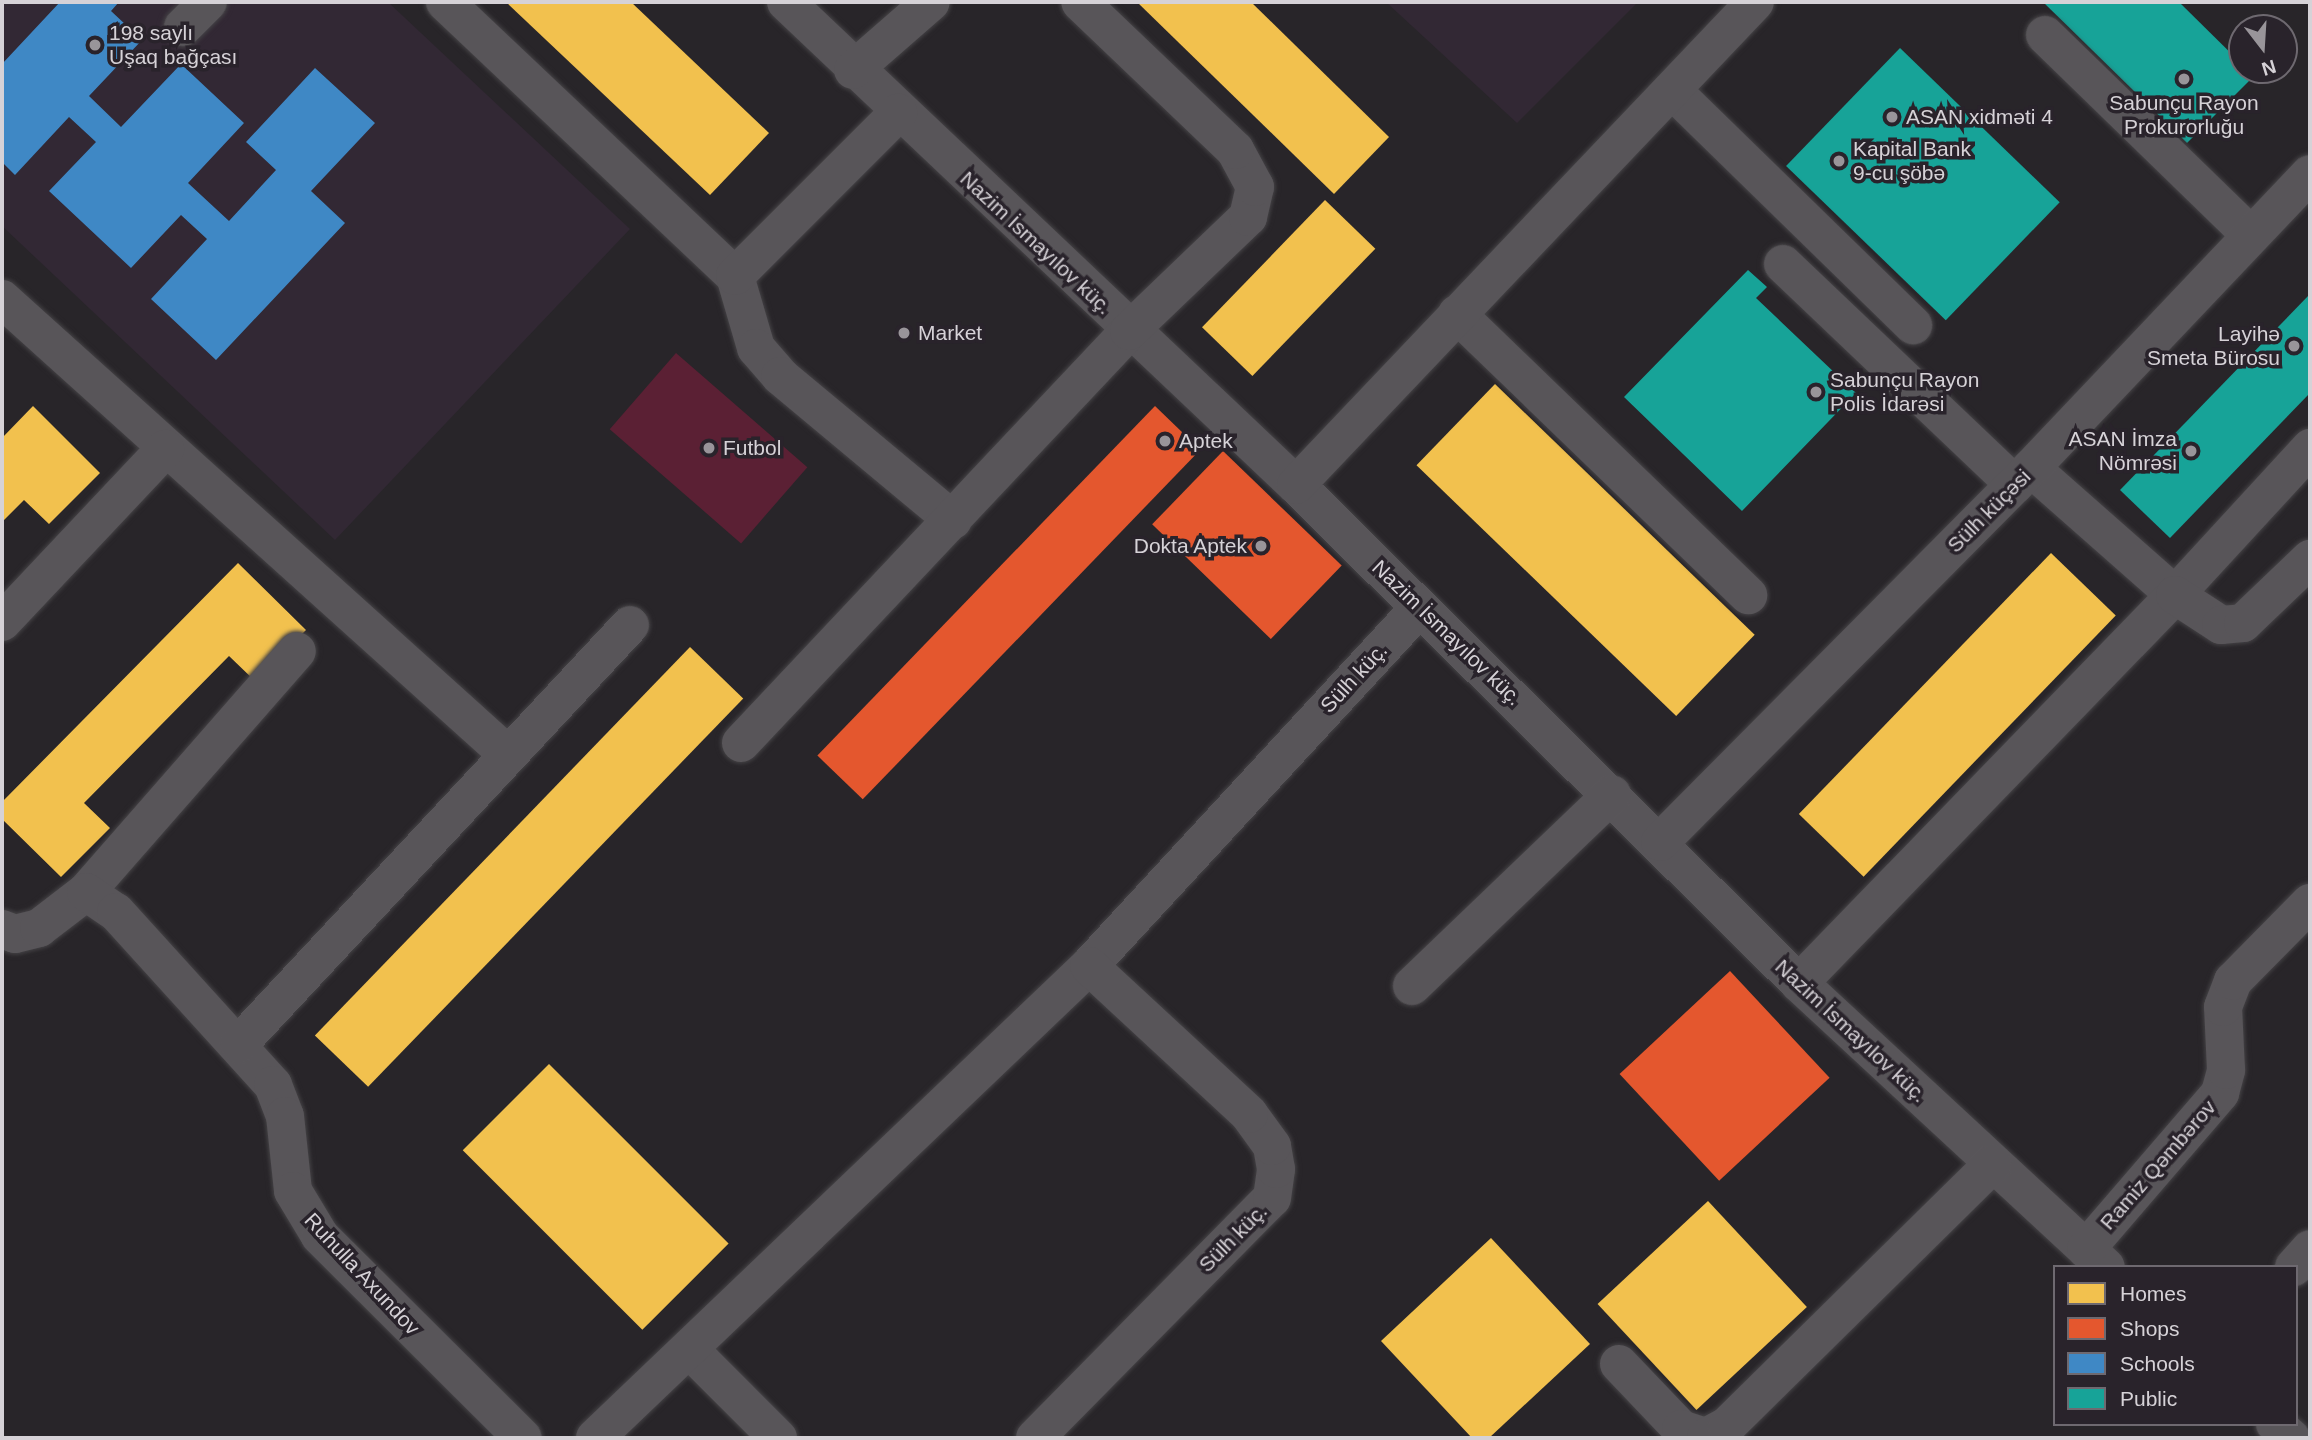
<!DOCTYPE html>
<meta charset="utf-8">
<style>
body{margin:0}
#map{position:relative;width:2312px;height:1440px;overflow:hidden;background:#282529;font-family:Arial,sans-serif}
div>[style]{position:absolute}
.built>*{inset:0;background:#322834}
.green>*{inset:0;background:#5b2034;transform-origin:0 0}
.homes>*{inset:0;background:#f2c14e;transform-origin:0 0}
.shops>*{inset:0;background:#e4572e;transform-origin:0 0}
.schools>*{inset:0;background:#3f88c5}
.public>*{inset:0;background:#17a398;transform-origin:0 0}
.roads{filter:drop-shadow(0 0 2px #444245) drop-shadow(0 0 2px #444245)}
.minor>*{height:38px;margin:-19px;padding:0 19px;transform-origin:19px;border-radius:19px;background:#585559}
.dots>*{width:19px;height:19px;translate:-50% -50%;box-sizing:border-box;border:4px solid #29232b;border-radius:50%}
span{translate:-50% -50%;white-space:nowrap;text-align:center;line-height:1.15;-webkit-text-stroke:7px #29232b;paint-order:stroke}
.poi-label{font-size:21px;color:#d6d2d7}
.left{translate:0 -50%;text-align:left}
.right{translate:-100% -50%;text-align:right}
.street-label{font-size:21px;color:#d6d2d7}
.frame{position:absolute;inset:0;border:4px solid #d6d2d7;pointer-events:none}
.legend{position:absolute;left:2053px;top:1265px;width:245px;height:161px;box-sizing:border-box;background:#29232b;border:2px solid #6e6970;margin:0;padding:9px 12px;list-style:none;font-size:21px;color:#d6d2d7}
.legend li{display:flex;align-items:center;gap:14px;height:35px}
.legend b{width:35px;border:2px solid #6e6970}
.north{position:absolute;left:2228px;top:14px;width:70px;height:70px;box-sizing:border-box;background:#29232b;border:2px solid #6e6970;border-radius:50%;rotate:163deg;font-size:19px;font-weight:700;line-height:28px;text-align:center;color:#d6d2d7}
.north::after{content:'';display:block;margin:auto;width:24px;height:32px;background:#99959a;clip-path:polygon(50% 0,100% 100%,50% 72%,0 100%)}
</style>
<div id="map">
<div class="built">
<i style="clip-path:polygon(2px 2px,388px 2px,630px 229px,335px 540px,2px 226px)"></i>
<i style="clip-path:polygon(1386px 2px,1638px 2px,1517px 123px)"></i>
</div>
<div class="green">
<i style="left:676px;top:353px;width:174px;height:101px;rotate:41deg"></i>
</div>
<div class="homes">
<i style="clip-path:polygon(506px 2px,631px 2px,769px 133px,710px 195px)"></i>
<i style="clip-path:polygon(1137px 2px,1251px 2px,1389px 137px,1334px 194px)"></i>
<i style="left:1325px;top:200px;width:70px;height:177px;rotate:44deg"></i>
<i style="left:1495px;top:384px;width:361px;height:113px;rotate:44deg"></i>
<i style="clip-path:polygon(33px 406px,100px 473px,49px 524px,24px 500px,2px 522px,2px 438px)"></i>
<i style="left:2051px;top:553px;width:90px;height:363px;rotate:44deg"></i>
<i style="clip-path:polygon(238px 563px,306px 630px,255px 681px,229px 656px,84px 803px,110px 828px,61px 877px,2px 819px,2px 802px)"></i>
<i style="left:690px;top:647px;width:74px;height:540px;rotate:44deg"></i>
<i style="left:549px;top:1064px;width:254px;height:122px;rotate:45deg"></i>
<i style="left:1708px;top:1201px;width:145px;height:151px;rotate:47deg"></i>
<i style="clip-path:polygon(1491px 1238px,1590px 1344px,1489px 1438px,1472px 1438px,1381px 1341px)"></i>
</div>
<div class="shops">
<i style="left:1155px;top:406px;width:63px;height:486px;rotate:44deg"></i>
<i style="left:1223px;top:451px;width:165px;height:102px;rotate:44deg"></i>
<i style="left:1730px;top:971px;width:146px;height:151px;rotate:47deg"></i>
</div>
<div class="schools">
<i style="clip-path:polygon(60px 2px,119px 2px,111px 11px,142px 40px,89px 96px,121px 127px,181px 64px,244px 123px,188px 183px,229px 221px,276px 170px,246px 142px,315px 68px,375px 123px,311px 191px,345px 223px,216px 360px,151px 299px,207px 239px,181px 215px,131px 268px,49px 191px,96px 142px,69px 117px,15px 175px,2px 162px,2px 64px)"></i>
</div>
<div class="public">
<i style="clip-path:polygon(2043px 2px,2179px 2px,2254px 76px,2187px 143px)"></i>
<i style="left:1900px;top:48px;width:222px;height:164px;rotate:44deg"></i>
<i style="clip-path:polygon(1748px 270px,1767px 287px,1756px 298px,1856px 393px,1742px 511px,1624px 397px)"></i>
<i style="clip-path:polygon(2310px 294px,2310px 393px,2170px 538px,2120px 490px)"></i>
</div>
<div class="roads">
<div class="minor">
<i style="left:445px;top:2px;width:399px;rotate:43.4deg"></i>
<i style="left:735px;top:276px;width:75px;rotate:73.7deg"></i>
<i style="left:756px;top:348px;width:37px;rotate:49deg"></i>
<i style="left:780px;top:376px;width:225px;rotate:39.8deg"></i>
<i style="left:786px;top:2px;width:702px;rotate:43.44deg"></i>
<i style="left:1296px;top:485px;width:708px;rotate:44.71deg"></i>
<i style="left:1799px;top:983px;width:418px;rotate:42.8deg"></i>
<i style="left:183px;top:27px;width:35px;rotate:-45deg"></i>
<i style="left:2045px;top:35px;width:287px;rotate:44.2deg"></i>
<i style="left:853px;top:70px;width:103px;rotate:-41.1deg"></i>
<i style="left:1672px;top:90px;width:337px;rotate:44.3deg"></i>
<i style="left:1783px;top:264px;width:320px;rotate:43.6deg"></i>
<i style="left:735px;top:276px;width:231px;rotate:-45deg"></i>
<i style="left:2px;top:299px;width:678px;rotate:42.01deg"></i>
<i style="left:1457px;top:314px;width:405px;rotate:44deg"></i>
<i style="left:2031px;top:468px;width:192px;rotate:41.4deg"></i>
<i style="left:2175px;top:595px;width:200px;rotate:-47.4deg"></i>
<i style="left:1296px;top:485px;width:666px;rotate:-46.46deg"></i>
<i style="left:2px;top:622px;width:238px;rotate:-46.7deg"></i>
<i style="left:741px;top:743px;width:566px;rotate:-46.72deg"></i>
<i style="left:1129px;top:331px;width:165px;rotate:-43.8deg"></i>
<i style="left:1248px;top:217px;width:31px;rotate:-77deg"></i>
<i style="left:1255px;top:187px;width:42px;rotate:-118.4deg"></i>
<i style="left:1235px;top:150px;width:214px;rotate:-136.3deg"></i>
<i style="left:1660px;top:842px;width:527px;rotate:-45.23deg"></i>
<i style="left:2031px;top:468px;width:405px;rotate:-46.5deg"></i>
<i style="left:86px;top:892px;width:320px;rotate:-48.8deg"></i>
<i style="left:2px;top:929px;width:14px;rotate:21deg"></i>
<i style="left:15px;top:934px;width:25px;rotate:-14deg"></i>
<i style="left:39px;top:928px;width:59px;rotate:-37.5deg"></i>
<i style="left:86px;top:892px;width:36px;rotate:34deg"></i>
<i style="left:116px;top:912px;width:234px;rotate:47.8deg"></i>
<i style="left:273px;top:1085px;width:33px;rotate:69deg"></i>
<i style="left:285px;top:1116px;width:75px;rotate:83.9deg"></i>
<i style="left:293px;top:1191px;width:52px;rotate:59deg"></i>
<i style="left:320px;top:1236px;width:286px;rotate:44.9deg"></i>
<i style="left:1799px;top:983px;width:540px;rotate:-45.9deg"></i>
<i style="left:2175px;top:595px;width:55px;rotate:33.1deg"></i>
<i style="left:2221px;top:625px;width:22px;rotate:-5deg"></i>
<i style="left:2243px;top:623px;width:93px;rotate:-43.7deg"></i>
<i style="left:1412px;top:986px;width:277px;rotate:-43.8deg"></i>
<i style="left:239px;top:1044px;width:573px;rotate:-46.98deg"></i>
<i style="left:2086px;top:1249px;width:206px;rotate:-49.3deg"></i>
<i style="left:2220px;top:1093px;width:24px;rotate:-75deg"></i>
<i style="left:2226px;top:1070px;width:63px;rotate:-92.7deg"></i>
<i style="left:2223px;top:1007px;width:28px;rotate:-69deg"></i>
<i style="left:2233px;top:981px;width:110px;rotate:-45.4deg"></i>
<i style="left:2294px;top:1267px;width:24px;rotate:-48deg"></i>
<i style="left:689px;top:1349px;width:126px;rotate:45deg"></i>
<i style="left:1619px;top:1364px;width:90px;rotate:46.4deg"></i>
<i style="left:1681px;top:1429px;width:26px;rotate:18deg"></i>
<i style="left:1706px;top:1437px;width:24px;rotate:-28deg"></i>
<i style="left:1727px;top:1426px;width:373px;rotate:-44.6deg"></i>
<i style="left:2275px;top:1424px;width:21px;rotate:41deg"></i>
<i style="left:595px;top:1438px;width:683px;rotate:-43.7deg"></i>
<i style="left:1089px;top:966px;width:488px;rotate:-47.3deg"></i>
<i style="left:1035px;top:1438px;width:337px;rotate:-45.4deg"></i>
<i style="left:1272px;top:1198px;width:29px;rotate:-82deg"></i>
<i style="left:1276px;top:1169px;width:23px;rotate:-100deg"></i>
<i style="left:1272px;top:1146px;width:39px;rotate:-126deg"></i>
<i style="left:1249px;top:1114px;width:218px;rotate:-137.2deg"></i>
</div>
</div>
<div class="dots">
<i style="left:95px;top:45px;background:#99959a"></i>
<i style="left:2184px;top:79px;background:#99959a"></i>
<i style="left:1892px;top:117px;background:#99959a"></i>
<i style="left:1839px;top:161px;background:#99959a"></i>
<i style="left:904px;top:333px;background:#99959a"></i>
<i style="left:2294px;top:346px;background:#99959a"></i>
<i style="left:1816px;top:392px;background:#99959a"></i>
<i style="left:1165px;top:441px;background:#99959a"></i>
<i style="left:709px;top:448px;background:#99959a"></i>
<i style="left:2191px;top:451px;background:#99959a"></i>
<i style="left:1261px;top:546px;background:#99959a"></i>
</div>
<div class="poi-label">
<span class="left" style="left:109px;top:45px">198 saylı<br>Uşaq bağçası</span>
<span style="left:2184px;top:115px">Sabunçu Rayon<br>Prokurorluğu</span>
<span class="left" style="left:1906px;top:117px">ASAN xidməti 4</span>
<span class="left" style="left:1853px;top:161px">Kapital Bank<br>9-cu şöbə</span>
<span class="left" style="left:918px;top:333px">Market</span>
<span class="right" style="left:2280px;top:346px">Layihə<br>Smeta Bürosu</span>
<span class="left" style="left:1830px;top:392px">Sabunçu Rayon<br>Polis İdarəsi</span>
<span class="right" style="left:2177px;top:451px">ASAN İmza<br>Nömrəsi</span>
<span class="left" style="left:1179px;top:441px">Aptek</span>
<span class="left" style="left:723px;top:448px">Futbol</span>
<span class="right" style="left:1247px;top:546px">Dokta Aptek</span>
</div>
<div class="street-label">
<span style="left:1036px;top:243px;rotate:43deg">Nazim İsmayılov küç.</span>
<span style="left:1989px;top:511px;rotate:-45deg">Sülh küçəsi</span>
<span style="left:1447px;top:633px;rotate:44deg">Nazim İsmayılov küç.</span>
<span style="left:1354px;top:678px;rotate:-47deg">Sülh küç.</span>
<span style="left:1851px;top:1031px;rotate:43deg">Nazim İsmayılov küç.</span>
<span style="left:2158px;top:1165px;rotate:-49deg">Ramiz Qəmbərov</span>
<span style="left:1233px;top:1238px;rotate:-45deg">Sülh küç.</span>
<span style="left:362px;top:1274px;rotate:47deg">Ruhulla Axundov</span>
</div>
<div class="frame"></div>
<ul class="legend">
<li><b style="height:19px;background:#f2c14e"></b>Homes</li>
<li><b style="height:19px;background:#e4572e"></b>Shops</li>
<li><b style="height:19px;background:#3f88c5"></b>Schools</li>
<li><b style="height:19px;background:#17a398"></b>Public</li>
</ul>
<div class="north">N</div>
</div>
